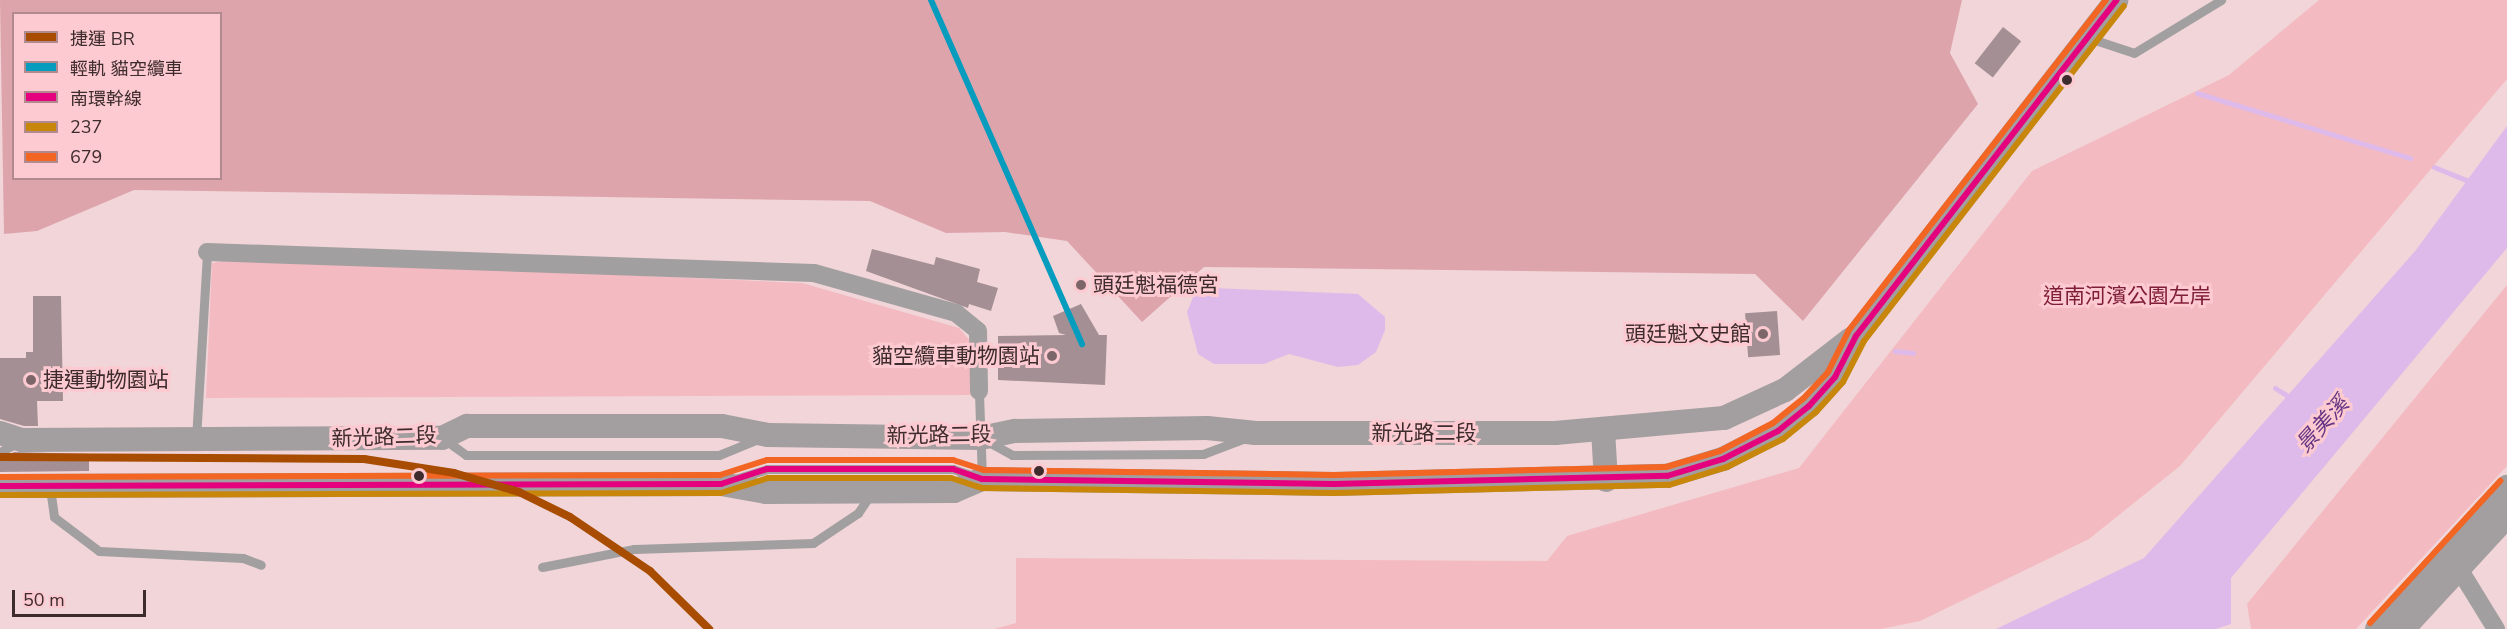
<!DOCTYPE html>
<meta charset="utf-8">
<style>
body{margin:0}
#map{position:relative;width:2507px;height:629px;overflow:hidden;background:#f1d5d8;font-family:"Nunito Sans","Noto Sans TC",sans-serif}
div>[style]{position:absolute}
.green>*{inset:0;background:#f4bac1}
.forest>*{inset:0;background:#dda4ac}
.water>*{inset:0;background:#ddbaea}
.stream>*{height:5px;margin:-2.5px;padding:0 2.5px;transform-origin:2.5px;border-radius:2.5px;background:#ddbaea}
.building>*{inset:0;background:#a49094;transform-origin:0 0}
.lane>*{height:9px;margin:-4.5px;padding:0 4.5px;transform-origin:4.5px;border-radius:4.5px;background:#a29fa0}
.street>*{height:18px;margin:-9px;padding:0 9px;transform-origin:9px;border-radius:9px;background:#a29fa0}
.secondary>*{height:24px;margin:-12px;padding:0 12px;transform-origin:12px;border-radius:12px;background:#a39e9f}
.bus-1>*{height:6px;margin:-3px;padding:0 3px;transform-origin:3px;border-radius:3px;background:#e5007d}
.bus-2>*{height:6px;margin:-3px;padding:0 3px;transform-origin:3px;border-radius:3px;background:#c8870b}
.bus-3>*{height:6px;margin:-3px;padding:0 3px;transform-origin:3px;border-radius:3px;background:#f26522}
.tram-1>*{height:6px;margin:-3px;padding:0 3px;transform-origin:3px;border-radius:3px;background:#069cbe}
.metro-1>*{height:8px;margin:-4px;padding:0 4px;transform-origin:4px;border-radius:4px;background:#a74c00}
.dots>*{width:16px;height:16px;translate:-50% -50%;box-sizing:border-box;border:3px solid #fccad0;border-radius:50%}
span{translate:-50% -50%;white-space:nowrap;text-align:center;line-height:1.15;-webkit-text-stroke:6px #fccad0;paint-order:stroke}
.poi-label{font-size:21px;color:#3d2b2d}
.left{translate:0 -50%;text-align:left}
.right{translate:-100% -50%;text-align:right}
.park-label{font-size:21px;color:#801e38}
.street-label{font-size:21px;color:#3d2b2d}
.water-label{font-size:22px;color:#663685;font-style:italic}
.legend{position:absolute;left:12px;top:12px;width:210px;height:168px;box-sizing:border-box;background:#fccad0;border:2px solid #b08a8f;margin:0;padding:8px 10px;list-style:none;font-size:18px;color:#3d2b2d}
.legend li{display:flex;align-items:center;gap:12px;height:30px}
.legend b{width:30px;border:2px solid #b08a8f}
.scale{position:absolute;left:12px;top:590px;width:134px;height:27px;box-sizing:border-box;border:3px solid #3d2b2d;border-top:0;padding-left:8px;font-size:18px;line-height:21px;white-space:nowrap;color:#3d2b2d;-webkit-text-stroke:4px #fccad0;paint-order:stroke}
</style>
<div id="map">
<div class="green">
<i style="clip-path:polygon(2319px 0,2507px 0,2507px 79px,2180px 466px,2089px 539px,1920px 621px,1881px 629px,994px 629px,1016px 623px,1016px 558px,1547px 561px,1567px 536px,1799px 468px,2032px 171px,2229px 75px)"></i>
<i style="clip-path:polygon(244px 258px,802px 283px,959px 328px,973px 344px,972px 395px,206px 398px,212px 263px)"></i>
<i style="clip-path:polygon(2507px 285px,2507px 466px,2356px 629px,2251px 629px,2247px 604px)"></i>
</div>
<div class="forest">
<i style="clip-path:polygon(evenodd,0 0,1962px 0,1950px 53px,1978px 104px,1803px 321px,1755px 274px,1204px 267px,1142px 322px,1067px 241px,1005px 232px,946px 233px,870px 201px,134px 190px,37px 231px,4px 234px,0 0,14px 14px,220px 14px,220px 178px,14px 178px,14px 14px)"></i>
</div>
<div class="water">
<i style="clip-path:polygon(2507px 126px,2507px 248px,2231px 578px,2231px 624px,2216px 629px,1996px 629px,2144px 558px,2416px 250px)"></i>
<i style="clip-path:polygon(1213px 288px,1358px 294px,1385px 317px,1385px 330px,1376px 352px,1358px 365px,1338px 367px,1289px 354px,1264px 364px,1214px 364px,1198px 354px,1187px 312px,1194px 295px)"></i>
</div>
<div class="stream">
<i style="left:2197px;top:93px;width:223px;rotate:17deg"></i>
<i style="left:2434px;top:167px;width:37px;rotate:22deg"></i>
<i style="left:1895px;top:351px;width:18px;rotate:6deg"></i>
<i style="left:2275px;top:388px;width:22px;rotate:32deg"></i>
</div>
<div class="building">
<i style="left:2003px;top:27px;width:23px;height:46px;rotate:38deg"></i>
<i style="clip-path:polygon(872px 249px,934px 265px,936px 257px,980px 269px,977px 282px,998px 288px,991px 311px,969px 304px,968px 308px,866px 271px)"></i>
<i style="clip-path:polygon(33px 296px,61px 296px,63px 401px,37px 401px,38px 426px,24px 426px,0 419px,0 358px,26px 358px,26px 352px,33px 352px)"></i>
<i style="clip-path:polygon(1081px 304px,1099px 335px,1107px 335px,1105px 385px,998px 380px,998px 336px,1066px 335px,1059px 333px,1053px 316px)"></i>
<i style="left:1777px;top:311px;width:44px;height:32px;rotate:86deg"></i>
<i style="clip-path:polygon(14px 452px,89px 454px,89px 471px,0 472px,0 459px)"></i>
</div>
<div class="lane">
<i style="left:2089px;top:38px;width:47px;rotate:18.4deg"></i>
<i style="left:2134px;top:53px;width:102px;rotate:-31.3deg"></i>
<i style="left:196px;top:439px;width:187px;rotate:-86.6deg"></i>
<i style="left:444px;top:439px;width:27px;rotate:36deg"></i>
<i style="left:466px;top:455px;width:253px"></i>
<i style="left:719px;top:455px;width:42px;rotate:-22.3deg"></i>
<i style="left:987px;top:441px;width:29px;rotate:29deg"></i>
<i style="left:1012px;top:455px;width:191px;rotate:-0.3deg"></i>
<i style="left:1203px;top:454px;width:43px;rotate:-20.6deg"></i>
<i style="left:0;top:452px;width:19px;rotate:-28deg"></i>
<i style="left:735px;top:479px;width:34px;rotate:-17deg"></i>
<i style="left:767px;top:469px;width:186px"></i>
<i style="left:953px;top:469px;width:31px;rotate:19deg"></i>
<i style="left:982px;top:479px;width:88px;rotate:-92deg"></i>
<i style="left:50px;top:488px;width:29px;rotate:82deg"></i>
<i style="left:54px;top:517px;width:56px;rotate:37.1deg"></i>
<i style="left:99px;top:551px;width:144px;rotate:2.8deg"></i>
<i style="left:243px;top:558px;width:19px;rotate:21deg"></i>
<i style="left:542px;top:567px;width:94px;rotate:-11.1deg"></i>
<i style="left:634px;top:549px;width:179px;rotate:-1.9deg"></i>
<i style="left:813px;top:543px;width:54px;rotate:-33.7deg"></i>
<i style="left:858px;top:513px;width:22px;rotate:-56deg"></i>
</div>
<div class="street">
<i style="left:207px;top:252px;width:607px;rotate:1.98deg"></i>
<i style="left:814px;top:273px;width:148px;rotate:15.7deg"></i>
<i style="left:956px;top:313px;width:28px;rotate:39deg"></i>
<i style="left:978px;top:331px;width:60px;rotate:89deg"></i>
<i style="left:2453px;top:559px;width:82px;rotate:58.4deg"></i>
</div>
<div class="secondary">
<i style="left:1603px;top:430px;width:50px;rotate:86.6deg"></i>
<i style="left:0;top:433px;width:23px;rotate:18deg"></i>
<i style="left:22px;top:440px;width:420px;rotate:-0.3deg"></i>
<i style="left:442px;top:438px;width:28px;rotate:-26deg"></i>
<i style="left:467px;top:426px;width:255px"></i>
<i style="left:722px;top:426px;width:47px;rotate:11.1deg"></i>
<i style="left:768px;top:435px;width:213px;rotate:0.8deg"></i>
<i style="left:981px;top:438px;width:35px;rotate:-12deg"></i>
<i style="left:1015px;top:431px;width:192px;rotate:-0.9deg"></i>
<i style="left:1207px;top:428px;width:49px;rotate:5.8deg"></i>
<i style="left:1256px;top:433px;width:299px"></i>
<i style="left:1555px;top:433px;width:170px;rotate:-5.1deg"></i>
<i style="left:1724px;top:418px;width:67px;rotate:-24.7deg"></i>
<i style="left:1785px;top:390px;width:83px;rotate:-37.7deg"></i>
<i style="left:0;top:486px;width:721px;rotate:-0.16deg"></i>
<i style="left:721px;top:484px;width:46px;rotate:10.1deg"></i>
<i style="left:766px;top:492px;width:188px;rotate:-0.3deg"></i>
<i style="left:954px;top:491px;width:30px;rotate:-23deg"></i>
<i style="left:982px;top:479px;width:352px;rotate:0.8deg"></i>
<i style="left:1334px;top:484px;width:333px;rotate:-1.4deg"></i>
<i style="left:1667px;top:476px;width:59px;rotate:-16.9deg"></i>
<i style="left:1723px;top:459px;width:62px;rotate:-27deg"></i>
<i style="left:1778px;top:431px;width:40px;rotate:-39deg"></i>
<i style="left:1809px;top:406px;width:39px;rotate:-48deg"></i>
<i style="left:1835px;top:377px;width:46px;rotate:-62.9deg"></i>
<i style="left:1856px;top:336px;width:425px;rotate:-52.2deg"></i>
<i style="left:2377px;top:629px;width:193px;rotate:-47.5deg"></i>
<i style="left:2403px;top:629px;width:154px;rotate:-47.4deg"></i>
</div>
<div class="bus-1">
<i style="left:0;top:486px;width:721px;rotate:-0.16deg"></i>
<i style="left:721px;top:484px;width:48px;rotate:-18.1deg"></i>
<i style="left:767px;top:469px;width:186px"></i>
<i style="left:953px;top:469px;width:31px;rotate:19deg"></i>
<i style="left:982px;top:479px;width:352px;rotate:0.8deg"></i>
<i style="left:1334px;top:484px;width:333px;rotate:-1.4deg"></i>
<i style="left:1667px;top:476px;width:59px;rotate:-16.9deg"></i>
<i style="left:1723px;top:459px;width:62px;rotate:-27deg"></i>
<i style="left:1778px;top:431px;width:40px;rotate:-39deg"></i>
<i style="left:1809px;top:406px;width:39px;rotate:-48deg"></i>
<i style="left:1835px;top:377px;width:46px;rotate:-62.9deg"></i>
<i style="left:1856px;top:336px;width:425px;rotate:-52.2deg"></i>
</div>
<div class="bus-2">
<i style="left:0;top:495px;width:721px;rotate:-0.16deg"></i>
<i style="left:721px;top:493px;width:49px;rotate:-17.7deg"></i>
<i style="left:768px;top:478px;width:183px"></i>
<i style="left:951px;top:478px;width:33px;rotate:18deg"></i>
<i style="left:982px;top:488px;width:352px;rotate:0.8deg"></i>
<i style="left:1334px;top:493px;width:335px;rotate:-1.4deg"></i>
<i style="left:1669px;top:485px;width:61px;rotate:-17.2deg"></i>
<i style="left:1727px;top:467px;width:63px;rotate:-26.6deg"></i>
<i style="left:1783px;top:439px;width:43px;rotate:-39.3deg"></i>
<i style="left:1816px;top:412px;width:40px;rotate:-48deg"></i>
<i style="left:1843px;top:382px;width:46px;rotate:-62.9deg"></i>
<i style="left:1864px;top:341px;width:424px;rotate:-52.2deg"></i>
</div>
<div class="bus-3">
<i style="left:0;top:477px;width:720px;rotate:-0.16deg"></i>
<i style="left:720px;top:475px;width:49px;rotate:-17.7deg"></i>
<i style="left:767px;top:460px;width:186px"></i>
<i style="left:953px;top:460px;width:33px;rotate:18deg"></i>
<i style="left:984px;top:470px;width:350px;rotate:0.8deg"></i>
<i style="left:1334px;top:475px;width:332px;rotate:-1.4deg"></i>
<i style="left:1666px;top:467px;width:56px;rotate:-16.5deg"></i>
<i style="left:1720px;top:451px;width:60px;rotate:-27.8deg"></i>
<i style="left:1773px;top:423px;width:38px;rotate:-39deg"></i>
<i style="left:1803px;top:399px;width:37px;rotate:-47deg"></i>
<i style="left:1828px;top:372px;width:47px;rotate:-63.4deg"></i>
<i style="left:1849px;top:330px;width:418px;rotate:-52.1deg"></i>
<i style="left:2370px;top:623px;width:193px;rotate:-47.5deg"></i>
</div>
<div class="tram-1">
<i style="left:931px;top:0;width:376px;rotate:66.3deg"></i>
</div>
<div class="metro-1">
<i style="left:0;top:457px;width:364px;rotate:0.3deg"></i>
<i style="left:364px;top:459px;width:91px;rotate:8.8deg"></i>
<i style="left:454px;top:473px;width:68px;rotate:16.3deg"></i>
<i style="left:519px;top:492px;width:57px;rotate:26.1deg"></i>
<i style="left:570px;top:517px;width:97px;rotate:34deg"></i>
<i style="left:650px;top:571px;width:83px;rotate:44.5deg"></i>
</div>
<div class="dots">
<i style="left:2067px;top:80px;background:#3d2b2d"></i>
<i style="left:1081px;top:285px;background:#7c6669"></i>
<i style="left:1763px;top:334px;background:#7c6669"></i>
<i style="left:1052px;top:356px;background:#7c6669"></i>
<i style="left:31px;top:380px;background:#7c6669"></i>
<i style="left:1039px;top:471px;background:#3d2b2d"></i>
<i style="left:419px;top:476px;background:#3d2b2d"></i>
</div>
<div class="poi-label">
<span class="left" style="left:1093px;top:285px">頭廷魁福德宮</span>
<span class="right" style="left:1751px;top:334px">頭廷魁文史館</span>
<span class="right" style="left:1040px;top:356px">貓空纜車動物園站</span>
<span class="left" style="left:43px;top:380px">捷運動物園站</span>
</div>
<div class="park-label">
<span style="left:2127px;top:296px">道南河濱公園左岸</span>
</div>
<div class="street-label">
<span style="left:1424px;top:433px">新光路二段</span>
<span style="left:939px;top:435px;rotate:-1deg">新光路二段</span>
<span style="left:384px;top:437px;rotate:-2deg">新光路二段</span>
</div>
<div class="water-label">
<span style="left:2323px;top:425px;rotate:-48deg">景美溪</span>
</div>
<ul class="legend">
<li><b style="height:8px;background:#a74c00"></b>捷運 BR</li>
<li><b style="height:8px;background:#069cbe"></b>輕軌 貓空纜車</li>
<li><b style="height:8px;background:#e5007d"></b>南環幹線</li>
<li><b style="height:8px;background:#c8870b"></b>237</li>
<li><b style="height:8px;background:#f26522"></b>679</li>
</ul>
<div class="scale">50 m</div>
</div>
